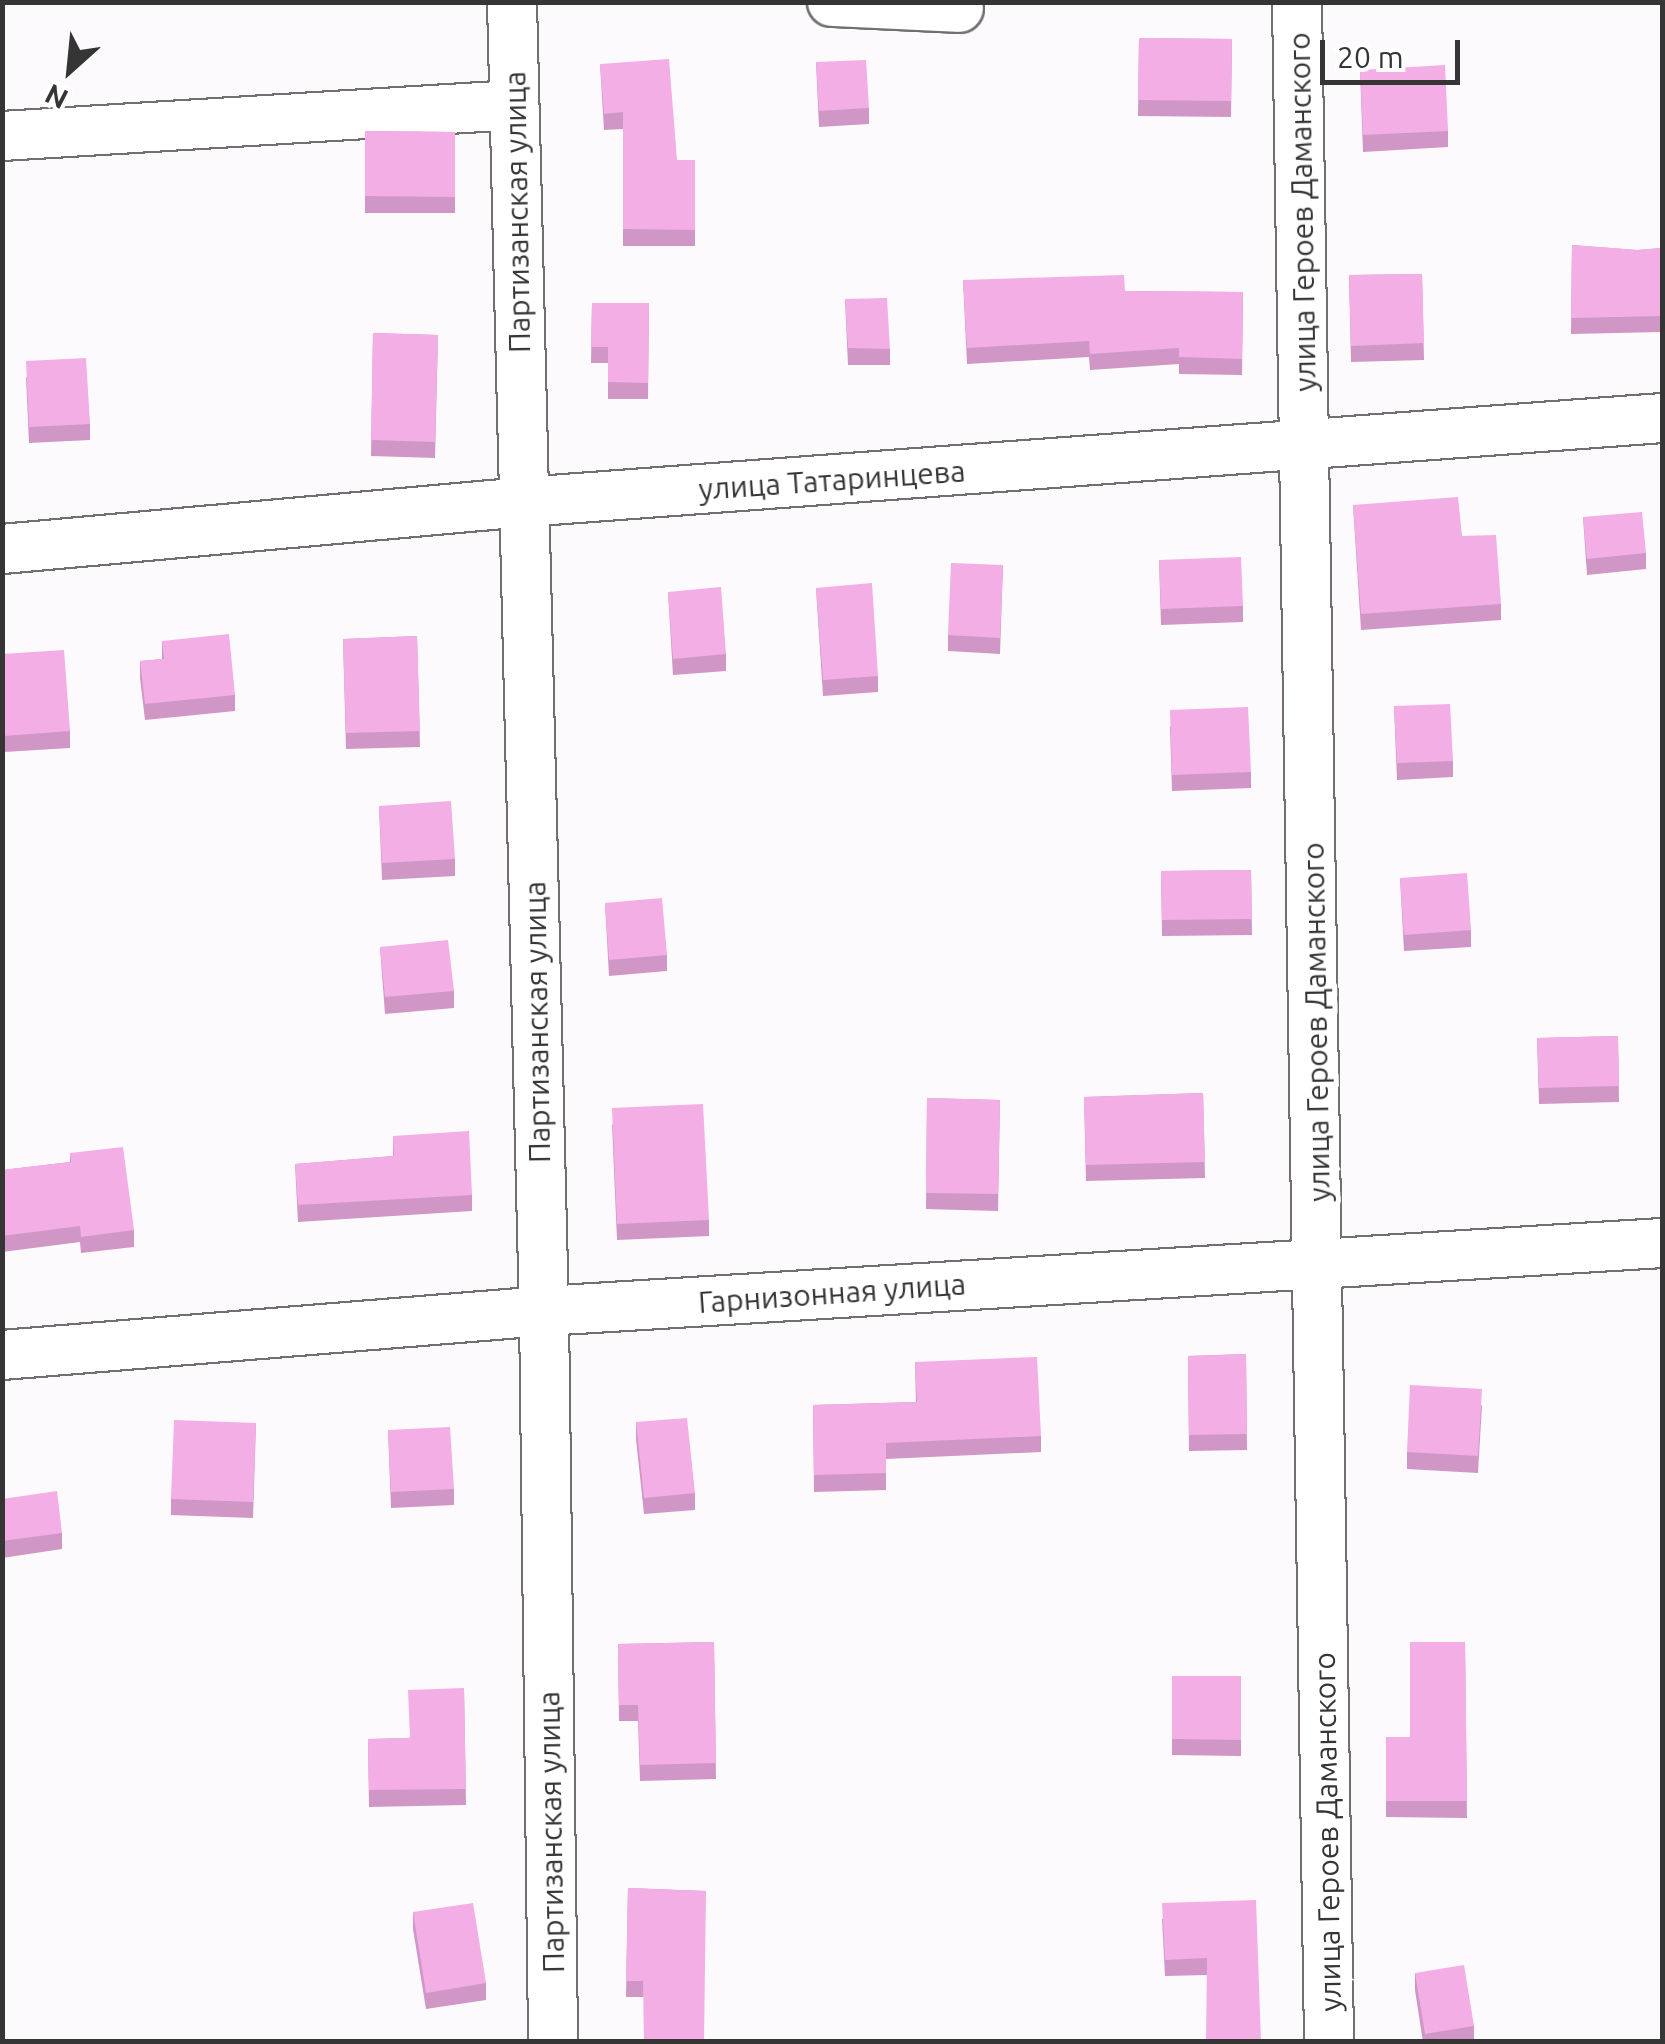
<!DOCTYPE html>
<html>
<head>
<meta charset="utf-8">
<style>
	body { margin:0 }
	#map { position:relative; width:1665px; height:2044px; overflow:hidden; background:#fdfafd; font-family:Ubuntu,sans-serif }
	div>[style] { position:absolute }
	.roads { filter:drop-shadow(2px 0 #726f71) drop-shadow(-2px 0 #726f71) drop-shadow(0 2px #726f71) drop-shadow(0 -2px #726f71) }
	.minor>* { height:48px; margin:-24px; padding:0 24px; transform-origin:24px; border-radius:24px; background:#fff }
	.wall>* { inset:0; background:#d096c5 }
	.building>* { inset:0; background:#f2aee5 }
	span { translate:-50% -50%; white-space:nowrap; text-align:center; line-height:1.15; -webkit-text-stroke:10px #fff; paint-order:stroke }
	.street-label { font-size:30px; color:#363535 }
	.frame { position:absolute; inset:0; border:5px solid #363535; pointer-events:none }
	.north { position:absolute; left:20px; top:20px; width:100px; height:100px; -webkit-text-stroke:8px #fff; paint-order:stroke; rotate:207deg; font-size:28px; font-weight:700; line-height:40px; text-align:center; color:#363535 }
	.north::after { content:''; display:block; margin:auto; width:35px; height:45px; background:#363535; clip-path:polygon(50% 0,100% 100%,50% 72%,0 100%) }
	.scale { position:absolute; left:1320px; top:40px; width:140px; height:45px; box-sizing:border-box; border:5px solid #363535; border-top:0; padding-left:12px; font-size:30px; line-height:35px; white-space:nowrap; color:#363535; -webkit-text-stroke:8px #fff; paint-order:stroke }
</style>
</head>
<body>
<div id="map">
	<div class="roads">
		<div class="minor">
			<i style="left:512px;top:2px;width:1309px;rotate:88.6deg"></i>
			<i style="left:544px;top:1311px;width:731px;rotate:89.29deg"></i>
			<i style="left:832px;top:2px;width:127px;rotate:2.7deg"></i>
			<i style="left:1297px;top:2px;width:2040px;rotate:89.1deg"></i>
			<i style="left:2px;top:136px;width:513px;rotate:-3.46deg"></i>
			<i style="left:2px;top:549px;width:524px;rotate:-5.14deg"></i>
			<i style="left:524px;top:502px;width:1141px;rotate:-4.22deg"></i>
			<i style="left:2px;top:1355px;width:544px;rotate:-4.64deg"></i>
			<i style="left:544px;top:1311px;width:1120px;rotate:-3.48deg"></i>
		</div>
	</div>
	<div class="wall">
		<i style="clip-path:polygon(1139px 38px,1232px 39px,1231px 117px,1138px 116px)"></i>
		<i style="clip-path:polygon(816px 62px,869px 108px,869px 124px,819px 127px)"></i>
		<i style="clip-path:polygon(600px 64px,677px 160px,695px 160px,695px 246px,623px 246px,623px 129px,604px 130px)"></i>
		<i style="clip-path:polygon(1360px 70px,1448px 131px,1448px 147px,1363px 152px)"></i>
		<i style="clip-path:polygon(365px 131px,455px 132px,455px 213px,365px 213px)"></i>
		<i style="clip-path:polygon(1572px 245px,1637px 250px,1662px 248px,1662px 332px,1571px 334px)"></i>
		<i style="clip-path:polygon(1422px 274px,1424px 360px,1351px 362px,1349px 275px)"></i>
		<i style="clip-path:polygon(963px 280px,1125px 291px,1243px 292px,1242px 375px,1179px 374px,1179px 364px,1090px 370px,1089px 357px,967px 364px)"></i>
		<i style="clip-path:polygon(845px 299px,890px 349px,890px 365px,848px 365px)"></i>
		<i style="clip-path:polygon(592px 303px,649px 303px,648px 399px,608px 399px,608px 363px,591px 363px)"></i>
		<i style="clip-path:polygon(373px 333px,438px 335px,435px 458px,371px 456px)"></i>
		<i style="clip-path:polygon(26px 377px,90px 424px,90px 440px,29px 443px)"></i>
		<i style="clip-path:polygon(1353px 505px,1462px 536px,1501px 604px,1501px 620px,1361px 630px)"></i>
		<i style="clip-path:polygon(1583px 517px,1646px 553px,1646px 569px,1587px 575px)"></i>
		<i style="clip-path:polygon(1159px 560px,1243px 606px,1243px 622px,1161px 625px)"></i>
		<i style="clip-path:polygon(1003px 565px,1000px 654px,948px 651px,948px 635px)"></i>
		<i style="clip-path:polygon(816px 588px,878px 676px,878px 692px,823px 696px)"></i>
		<i style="clip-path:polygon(668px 592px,726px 654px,726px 671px,673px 675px)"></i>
		<i style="clip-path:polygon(417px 636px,420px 747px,346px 749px,343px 639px)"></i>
		<i style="clip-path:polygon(162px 641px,235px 695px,235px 711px,145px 720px,140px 678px,140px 661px,162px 659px)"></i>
		<i style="clip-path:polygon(2px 654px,70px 731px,70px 748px,4px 752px)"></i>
		<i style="clip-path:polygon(1394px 706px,1453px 761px,1453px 777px,1397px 780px)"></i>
		<i style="clip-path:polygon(1170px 726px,1251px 772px,1251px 788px,1172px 791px)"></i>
		<i style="clip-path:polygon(379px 806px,455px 859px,455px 876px,382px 880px)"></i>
		<i style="clip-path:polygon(1251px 870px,1252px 935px,1162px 936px,1161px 871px)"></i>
		<i style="clip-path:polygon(1400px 878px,1471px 930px,1471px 947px,1404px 951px)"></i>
		<i style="clip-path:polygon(605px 903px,667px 955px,667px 971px,609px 976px)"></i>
		<i style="clip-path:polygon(380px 947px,454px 991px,454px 1008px,385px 1014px)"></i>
		<i style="clip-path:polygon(1618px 1036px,1619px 1102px,1539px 1104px,1537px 1038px)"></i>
		<i style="clip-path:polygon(1203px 1093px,1205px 1178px,1086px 1181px,1084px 1097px)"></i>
		<i style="clip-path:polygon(927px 1098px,1000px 1100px,998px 1211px,926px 1209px)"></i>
		<i style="clip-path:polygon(612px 1124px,709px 1220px,709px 1236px,617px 1240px)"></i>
		<i style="clip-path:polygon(393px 1136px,472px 1195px,472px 1211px,298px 1222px,295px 1164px,393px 1156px)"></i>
		<i style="clip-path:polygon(70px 1153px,134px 1230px,134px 1247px,81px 1253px,80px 1242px,2px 1252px,2px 1170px,70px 1162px)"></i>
		<i style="clip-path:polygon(1246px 1354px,1247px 1450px,1189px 1451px,1188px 1356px)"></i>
		<i style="clip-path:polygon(915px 1362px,1041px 1436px,1041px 1452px,886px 1459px,886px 1490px,814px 1492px,813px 1405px,916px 1402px)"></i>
		<i style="clip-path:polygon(1482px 1405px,1478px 1473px,1407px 1469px,1407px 1452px)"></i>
		<i style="clip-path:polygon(636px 1422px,695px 1493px,695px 1510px,644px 1514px,636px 1439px)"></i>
		<i style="clip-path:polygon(256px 1423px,253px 1518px,171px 1515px,171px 1499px)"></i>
		<i style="clip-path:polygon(388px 1430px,454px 1489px,454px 1505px,391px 1508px)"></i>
		<i style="clip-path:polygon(2px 1499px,62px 1533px,62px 1549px,2px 1558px)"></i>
		<i style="clip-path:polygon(714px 1642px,716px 1779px,640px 1781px,638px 1721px,619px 1721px,618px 1644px)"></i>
		<i style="clip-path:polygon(1465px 1642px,1467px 1818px,1386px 1817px,1386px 1737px,1410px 1737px)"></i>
		<i style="clip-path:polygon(1172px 1676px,1241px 1676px,1241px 1756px,1172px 1755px)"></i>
		<i style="clip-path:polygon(464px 1688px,466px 1805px,369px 1807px,368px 1739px,409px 1738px)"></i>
		<i style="clip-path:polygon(628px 1888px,706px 1891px,643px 1997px,626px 1997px)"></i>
		<i style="clip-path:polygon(1256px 1900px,1207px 1975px,1165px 1976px,1162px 1919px)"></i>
		<i style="clip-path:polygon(413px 1912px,486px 1983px,486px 2000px,426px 2009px,413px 1929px)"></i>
		<i style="clip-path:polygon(1415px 1973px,1474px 2026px,1474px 2042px,1423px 2042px,1415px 1990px)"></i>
	</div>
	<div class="building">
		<i style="clip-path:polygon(1139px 38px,1232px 39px,1231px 101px,1138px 100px)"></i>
		<i style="clip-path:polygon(669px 59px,677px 160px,695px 160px,695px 230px,623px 229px,623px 112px,604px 114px,600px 64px)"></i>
		<i style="clip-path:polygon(866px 60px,869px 108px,819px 111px,816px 62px)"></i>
		<i style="clip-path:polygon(1445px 65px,1448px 131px,1363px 135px,1360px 70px)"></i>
		<i style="clip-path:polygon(365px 131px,455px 132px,455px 197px,365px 196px)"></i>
		<i style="clip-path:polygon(1572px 245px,1637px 250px,1662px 248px,1662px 316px,1571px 318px)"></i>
		<i style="clip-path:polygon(1422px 274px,1424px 343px,1351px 346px,1349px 275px)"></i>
		<i style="clip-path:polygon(1124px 275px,1125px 291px,1243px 292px,1242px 359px,1179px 357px,1179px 348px,1090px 354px,1089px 341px,967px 348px,963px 280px)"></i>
		<i style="clip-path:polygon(887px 298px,890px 349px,848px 348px,845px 299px)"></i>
		<i style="clip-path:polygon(592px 303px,649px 303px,648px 383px,608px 382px,608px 347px,591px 347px)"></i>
		<i style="clip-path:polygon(373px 333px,438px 335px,435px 442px,371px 440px)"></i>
		<i style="clip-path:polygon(86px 358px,90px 424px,29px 427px,26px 361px)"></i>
		<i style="clip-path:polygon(1458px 497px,1462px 536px,1496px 535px,1501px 604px,1361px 614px,1353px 505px)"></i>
		<i style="clip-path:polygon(1642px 512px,1646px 553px,1587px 559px,1583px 517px)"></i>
		<i style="clip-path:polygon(1241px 557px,1243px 606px,1161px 609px,1159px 560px)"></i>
		<i style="clip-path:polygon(951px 563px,1003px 565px,1000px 638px,948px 635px)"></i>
		<i style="clip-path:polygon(872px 583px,878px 676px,823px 680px,816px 588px)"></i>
		<i style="clip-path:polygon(721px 587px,726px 654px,673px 659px,668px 592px)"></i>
		<i style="clip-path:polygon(229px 634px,235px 695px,145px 704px,140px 661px,164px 659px,162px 641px)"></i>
		<i style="clip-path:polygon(417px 636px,420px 731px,346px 733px,343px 639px)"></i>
		<i style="clip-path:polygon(64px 650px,70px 731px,4px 736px,2px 654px)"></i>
		<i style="clip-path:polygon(1450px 704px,1453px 761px,1397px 763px,1394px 706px)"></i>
		<i style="clip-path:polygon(1248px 707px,1251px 772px,1172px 775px,1170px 710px)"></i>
		<i style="clip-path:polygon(451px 801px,455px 859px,382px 863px,379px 806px)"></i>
		<i style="clip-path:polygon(1251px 870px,1252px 919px,1162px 920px,1161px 871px)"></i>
		<i style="clip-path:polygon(1467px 873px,1471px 930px,1404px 935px,1400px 878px)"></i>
		<i style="clip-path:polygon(662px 898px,667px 955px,609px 960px,605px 903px)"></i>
		<i style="clip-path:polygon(448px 940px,454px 991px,385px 997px,380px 947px)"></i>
		<i style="clip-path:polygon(1618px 1036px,1619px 1086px,1539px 1088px,1537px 1038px)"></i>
		<i style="clip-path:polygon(1203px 1093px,1205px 1162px,1086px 1165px,1084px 1097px)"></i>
		<i style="clip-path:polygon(927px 1098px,1000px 1100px,998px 1194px,926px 1193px)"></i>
		<i style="clip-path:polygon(703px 1104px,709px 1220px,617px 1224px,612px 1108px)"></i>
		<i style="clip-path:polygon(469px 1131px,472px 1195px,298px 1205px,295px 1164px,394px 1156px,393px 1136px)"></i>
		<i style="clip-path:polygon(123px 1147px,134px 1230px,81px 1237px,80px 1226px,2px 1236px,2px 1170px,71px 1162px,70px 1153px)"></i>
		<i style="clip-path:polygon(1246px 1354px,1247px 1434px,1189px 1435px,1188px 1356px)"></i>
		<i style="clip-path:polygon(1037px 1357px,1041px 1436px,886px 1443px,886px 1473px,814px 1475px,813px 1405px,917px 1402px,915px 1362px)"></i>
		<i style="clip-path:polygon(1410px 1385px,1482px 1389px,1478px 1456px,1407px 1452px)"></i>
		<i style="clip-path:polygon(687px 1418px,695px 1493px,644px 1498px,636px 1422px)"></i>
		<i style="clip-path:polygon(174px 1420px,256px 1423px,253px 1502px,171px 1499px)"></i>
		<i style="clip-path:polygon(450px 1427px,454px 1489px,391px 1492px,388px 1430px)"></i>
		<i style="clip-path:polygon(57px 1491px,62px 1533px,2px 1541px,2px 1499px)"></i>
		<i style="clip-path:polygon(714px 1642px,716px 1763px,640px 1765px,638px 1705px,619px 1705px,618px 1644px)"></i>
		<i style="clip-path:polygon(1410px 1642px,1465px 1642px,1467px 1801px,1386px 1801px,1386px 1737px,1410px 1737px)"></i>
		<i style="clip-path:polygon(1172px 1676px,1241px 1676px,1241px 1740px,1172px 1739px)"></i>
		<i style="clip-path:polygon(464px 1688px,466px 1789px,369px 1790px,368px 1739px,410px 1738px,408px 1690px)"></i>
		<i style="clip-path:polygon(628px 1888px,706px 1891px,704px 2042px,644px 2042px,643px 1981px,626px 1981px)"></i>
		<i style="clip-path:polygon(1256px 1900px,1261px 2042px,1206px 2042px,1207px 1958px,1165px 1960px,1162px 1903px)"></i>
		<i style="clip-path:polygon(473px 1903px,486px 1983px,426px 1993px,413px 1912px)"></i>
		<i style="clip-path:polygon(1464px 1965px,1474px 2026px,1425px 2034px,1415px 1973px)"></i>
	</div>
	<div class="street-label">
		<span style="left:517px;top:212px;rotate:-91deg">Партизанская улица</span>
		<span style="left:1302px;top:212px;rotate:-91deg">улица Героев Даманского</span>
		<span style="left:832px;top:480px;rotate:-4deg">улица Татаринцева</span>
		<span style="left:537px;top:1022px;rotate:-91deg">Партизанская улица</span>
		<span style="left:1316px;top:1022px;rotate:-91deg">улица Героев Даманского</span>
		<span style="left:832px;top:1293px;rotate:-4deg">Гарнизонная улица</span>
		<span style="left:551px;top:1832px;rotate:-91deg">Партизанская улица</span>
		<span style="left:1327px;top:1832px;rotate:-91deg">улица Героев Даманского</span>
	</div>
	<div class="frame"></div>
	<div class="north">N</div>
	<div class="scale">20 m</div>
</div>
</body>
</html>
